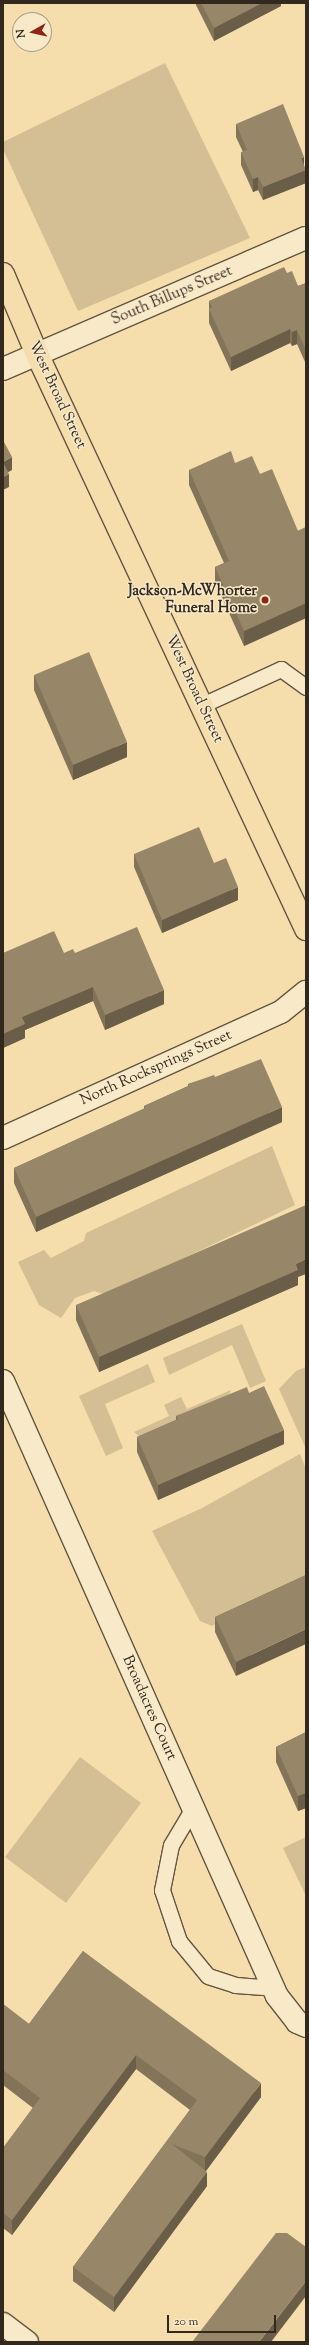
<!DOCTYPE html>
<html>
<head>
<meta charset="utf-8">
<style>
	body { margin:0 }
	#map { position:relative; width:309px; height:2345px; overflow:hidden; background:#f5ddac; font-family:"Sorts Mill Goudy",serif }
	div>[style] { position:absolute }
	.green>* { inset:0; background:#d4be94 }
	.roads { filter:drop-shadow(1px 0 #635542) drop-shadow(-1px 0 #635542) drop-shadow(0 1px #635542) drop-shadow(0 -1px #635542) }
	.service>* { height:15px; margin:-7.5px; padding:0 7.5px; transform-origin:7.5px; border-radius:7.5px; background:#f8e9c9 }
	.minor>* { height:22px; margin:-11px; padding:0 11px; transform-origin:11px; border-radius:11px; background:#f8e9c9 }
	.tertiary>* { height:22px; margin:-11px; padding:0 11px; transform-origin:11px; border-radius:11px; background:#f8e9c9 }
	.primary>* { height:22px; margin:-11px; padding:0 11px; transform-origin:11px; border-radius:11px; background:#f5ddac }
	.wall>* { inset:0; background:#827359 }
	.shaded-wall>* { inset:0; background:#6a5e49 }
	.building>* { inset:0; background:#978668 }
	.dots>* { width:11px; height:11px; translate:-50% -50%; box-sizing:border-box; border:2px solid #f8e9c9; border-radius:50% }
	span { translate:-50% -50%; white-space:nowrap; text-align:center; line-height:1.15; -webkit-text-stroke:3px #f8e9c9; paint-order:stroke }
	.street-label { font-size:15px; color:#32281e }
	.poi-label { font-size:15px; color:#32281e; font-weight:700 }
	.right { translate:-100% -50%; text-align:right }
	.frame { position:absolute; inset:0; border:4px solid #32281e; pointer-events:none }
	.north { position:absolute; left:12px; top:12px; width:40px; height:40px; box-sizing:border-box; background:#f8e9c9; border:1px solid #a99c85; border-radius:50%; rotate:262deg; font-size:11px; font-weight:700; line-height:16px; text-align:center; color:#32281e }
	.north::after { content:''; display:block; margin:auto; width:14px; height:18px; background:#8f2418; clip-path:polygon(50% 0,100% 100%,50% 72%,0 100%) }
	.scale { position:absolute; left:167px; top:2315px; width:109px; height:18px; box-sizing:border-box; border:2px solid #32281e; border-top:0; padding-left:5px; font-size:12px; line-height:14px; white-space:nowrap; color:#32281e; -webkit-text-stroke:3px #f8e9c9; paint-order:stroke }
</style>
</head>
<body>
<div id="map">
	<div class="green">
		<i style="clip-path:polygon(165px 63px,250px 238px,78px 311px,3px 149px,3px 142px)"></i>
		<i style="clip-path:polygon(272px 1146px,295px 1205px,107px 1295px,94px 1291px,75px 1298px,61px 1318px,39px 1305px,18px 1262px,44px 1250px,51px 1258px,84px 1241px,86px 1233px)"></i>
		<i style="clip-path:polygon(242px 1324px,266px 1381px,250px 1388px,232px 1345px,169px 1375px,163px 1358px)"></i>
		<i style="clip-path:polygon(148px 1364px,155px 1382px,105px 1404px,123px 1448px,106px 1456px,79px 1396px)"></i>
		<i style="clip-path:polygon(306px 1367px,306px 1449px,279px 1389px,296px 1371px)"></i>
		<i style="clip-path:polygon(231px 1390px,228px 1397px,141px 1438px,134px 1432px,169px 1416px,164px 1405px,181px 1397px,187px 1409px)"></i>
		<i style="clip-path:polygon(300px 1454px,306px 1469px,306px 1579px,212px 1626px,200px 1621px,152px 1531px,202px 1508px)"></i>
		<i style="clip-path:polygon(80px 1757px,141px 1803px,66px 1903px,5px 1857px)"></i>
		<i style="clip-path:polygon(306px 1837px,306px 1896px,283px 1848px)"></i>
	</div>
	<div class="roads">
		<div class="service">
			<i style="left:202px;top:705px;width:87px;rotate:-24.5deg"></i>
			<i style="left:281px;top:669px;width:31px;rotate:36deg"></i>
			<i style="left:193px;top:1808px;width:43px;rotate:120.7deg"></i>
			<i style="left:171px;top:1845px;width:46px;rotate:101.3deg"></i>
			<i style="left:162px;top:1890px;width:54px;rotate:71.6deg"></i>
			<i style="left:179px;top:1941px;width:45px;rotate:50.4deg"></i>
			<i style="left:208px;top:1976px;width:28px;rotate:18deg"></i>
			<i style="left:235px;top:1985px;width:39px;rotate:4deg"></i>
		</div>
		<div class="minor">
			<i style="left:3px;top:369px;width:330px;rotate:-23.4deg"></i>
			<i style="left:3px;top:1138px;width:305px;rotate:-24.4deg"></i>
			<i style="left:281px;top:1012px;width:32px;rotate:-39deg"></i>
			<i style="left:3px;top:1381px;width:673px;rotate:65.99deg"></i>
			<i style="left:277px;top:1996px;width:33px;rotate:52deg"></i>
			<i style="left:297px;top:2022px;width:10px;rotate:24deg"></i>
		</div>
		<div class="tertiary">
			<i style="left:3px;top:2324px;width:30px;rotate:37deg"></i>
		</div>
		<div class="primary">
			<i style="left:3px;top:274px;width:87px;rotate:67deg"></i>
			<i style="left:37px;top:354px;width:635px;rotate:64.93deg"></i>
		</div>
	</div>
	<div class="wall">
		<i style="clip-path:polygon(195px 3px,281px 3px,281px 6px,214px 41px)"></i>
		<i style="clip-path:polygon(236px 124px,304px 167px,306px 183px,263px 200px,258px 190px,253px 192px,241px 165px,241px 152px,243px 152px,236px 137px)"></i>
		<i style="clip-path:polygon(287px 273px,298px 286px,306px 283px,305px 362px,297px 344px,292px 346px,290px 343px,231px 371px,209px 323px,209px 301px)"></i>
		<i style="clip-path:polygon(235px 463px,260px 474px,298px 531px,306px 527px,306px 618px,244px 646px,215px 582px,215px 567px,224px 563px,189px 485px,189px 470px)"></i>
		<i style="clip-path:polygon(34px 675px,127px 757px,73px 780px,34px 690px)"></i>
		<i style="clip-path:polygon(134px 854px,214px 863px,238px 900px,162px 933px,134px 867px)"></i>
		<i style="clip-path:polygon(3px 953px,75px 953px,164px 1004px,105px 1030px,93px 1001px,25px 1030px,25px 1038px,3px 1048px)"></i>
		<i style="clip-path:polygon(215px 1077px,282px 1122px,36px 1232px,14px 1183px,14px 1168px,144px 1109px,144px 1106px,188px 1086px,188px 1084px)"></i>
		<i style="clip-path:polygon(298px 1277px,298px 1285px,99px 1372px,76px 1320px,76px 1305px)"></i>
		<i style="clip-path:polygon(249px 1393px,284px 1444px,158px 1500px,137px 1452px,137px 1437px,176px 1420px,176px 1416px)"></i>
		<i style="clip-path:polygon(306px 1575px,236px 1676px,215px 1632px,215px 1617px)"></i>
		<i style="clip-path:polygon(306px 1732px,306px 1808px,298px 1811px,276px 1762px,276px 1747px)"></i>
		<i style="clip-path:polygon(83px 1951px,261px 2097px,206px 2171px,207px 2186px,114px 2312px,73px 2281px,73px 2267px,190px 2110px,136px 2069px,12px 2235px,3px 2228px,3px 2148px,33px 2108px,3px 2085px,3px 2004px,29px 2024px)"></i>
	</div>
	<div class="shaded-wall">
		<i style="clip-path:polygon(262px 3px,281px 3px,281px 6px,214px 41px,214px 28px)"></i>
		<i style="clip-path:polygon(304px 157px,304px 170px,301px 158px)"></i>
		<i style="clip-path:polygon(306px 170px,306px 183px,263px 200px,263px 187px)"></i>
		<i style="clip-path:polygon(258px 177px,258px 190px,253px 192px,253px 179px)"></i>
		<i style="clip-path:polygon(290px 329px,290px 343px,231px 371px,231px 357px)"></i>
		<i style="clip-path:polygon(297px 330px,297px 344px,292px 346px,292px 332px)"></i>
		<i style="clip-path:polygon(306px 347px,306px 361px,305px 362px,305px 348px)"></i>
		<i style="clip-path:polygon(12px 457px,12px 470px,3px 475px,3px 462px)"></i>
		<i style="clip-path:polygon(9px 474px,9px 487px,3px 490px,3px 477px)"></i>
		<i style="clip-path:polygon(306px 603px,306px 618px,244px 646px,244px 631px)"></i>
		<i style="clip-path:polygon(127px 742px,127px 757px,73px 780px,73px 765px)"></i>
		<i style="clip-path:polygon(238px 887px,238px 900px,162px 933px,162px 920px)"></i>
		<i style="clip-path:polygon(93px 987px,93px 1001px,25px 1030px,25px 1038px,3px 1048px,3px 1034px,22px 1017px)"></i>
		<i style="clip-path:polygon(164px 990px,164px 1004px,105px 1030px,105px 1015px)"></i>
		<i style="clip-path:polygon(282px 1107px,282px 1122px,36px 1232px,36px 1217px)"></i>
		<i style="clip-path:polygon(306px 1259px,306px 1274px,298px 1277px,298px 1285px,99px 1372px,99px 1357px)"></i>
		<i style="clip-path:polygon(284px 1430px,284px 1444px,158px 1500px,158px 1485px)"></i>
		<i style="clip-path:polygon(306px 1629px,306px 1644px,236px 1676px,236px 1662px)"></i>
		<i style="clip-path:polygon(306px 1793px,306px 1808px,298px 1811px,298px 1796px)"></i>
		<i style="clip-path:polygon(136px 2055px,136px 2069px,12px 2235px,12px 2220px)"></i>
		<i style="clip-path:polygon(261px 2083px,261px 2097px,205px 2172px,205px 2157px)"></i>
		<i style="clip-path:polygon(207px 2172px,207px 2186px,114px 2312px,114px 2297px)"></i>
		<i style="clip-path:polygon(306px 2281px,306px 2296px,271px 2342px,259px 2342px)"></i>
	</div>
	<div class="building">
		<i style="clip-path:polygon(201px 3px,262px 3px,214px 28px)"></i>
		<i style="clip-path:polygon(283px 104px,304px 157px,301px 158px,306px 170px,263px 187px,258px 177px,253px 179px,241px 152px,247px 150px,236px 124px)"></i>
		<i style="clip-path:polygon(284px 267px,287px 273px,292px 271px,298px 286px,306px 283px,306px 347px,305px 348px,297px 330px,292px 332px,290px 329px,231px 357px,209px 309px,212px 307px,209px 301px)"></i>
		<i style="clip-path:polygon(3px 440px,12px 457px,3px 462px)"></i>
		<i style="clip-path:polygon(231px 451px,235px 463px,252px 456px,260px 474px,272px 469px,298px 531px,306px 527px,306px 603px,244px 631px,215px 567px,229px 561px,189px 470px)"></i>
		<i style="clip-path:polygon(3px 462px,9px 474px,3px 477px)"></i>
		<i style="clip-path:polygon(89px 652px,127px 742px,73px 765px,34px 675px)"></i>
		<i style="clip-path:polygon(199px 827px,214px 863px,226px 858px,238px 887px,162px 920px,134px 854px)"></i>
		<i style="clip-path:polygon(137px 927px,164px 990px,105px 1015px,93px 987px,22px 1017px,25px 1024px,3px 1034px,3px 953px,54px 931px,64px 953px,73px 949px,75px 953px)"></i>
		<i style="clip-path:polygon(261px 1059px,282px 1107px,36px 1217px,14px 1168px,145px 1108px,144px 1106px,189px 1086px,188px 1084px,214px 1075px,215px 1077px)"></i>
		<i style="clip-path:polygon(306px 1205px,306px 1259px,296px 1264px,298px 1270px,99px 1357px,76px 1305px)"></i>
		<i style="clip-path:polygon(264px 1386px,284px 1430px,158px 1485px,137px 1437px,178px 1419px,176px 1416px,247px 1387px,249px 1393px)"></i>
		<i style="clip-path:polygon(306px 1575px,306px 1629px,236px 1662px,215px 1617px)"></i>
		<i style="clip-path:polygon(306px 1732px,306px 1793px,298px 1796px,276px 1747px)"></i>
		<i style="clip-path:polygon(83px 1951px,261px 2083px,205px 2157px,172px 2144px,207px 2172px,114px 2297px,73px 2267px,197px 2100px,136px 2055px,12px 2220px,3px 2213px,3px 2148px,40px 2098px,3px 2070px,3px 2004px,29px 2024px)"></i>
		<i style="clip-path:polygon(276px 2233px,287px 2233px,306px 2247px,306px 2281px,259px 2342px,192px 2342px)"></i>
	</div>
	<div class="dots">
		<i style="left:265px;top:600px;background:#8f2418"></i>
	</div>
	<div class="street-label">
		<span style="left:172px;top:296px;rotate:-23deg">South Billups Street</span>
		<span style="left:57px;top:395px;rotate:65deg">West Broad Street</span>
		<span style="left:194px;top:689px;rotate:65deg">West Broad Street</span>
		<span style="left:156px;top:1068px;rotate:-24deg">North Rocksprings Street</span>
		<span style="left:149px;top:1708px;rotate:66deg">Broadacres Court</span>
	</div>
	<div class="poi-label">
		<span class="right" style="left:257px;top:600px">Jackson-McWhorter<br>Funeral Home</span>
	</div>
	<div class="frame"></div>
	<div class="north">N</div>
	<div class="scale">20 m</div>
</div>
</body>
</html>
